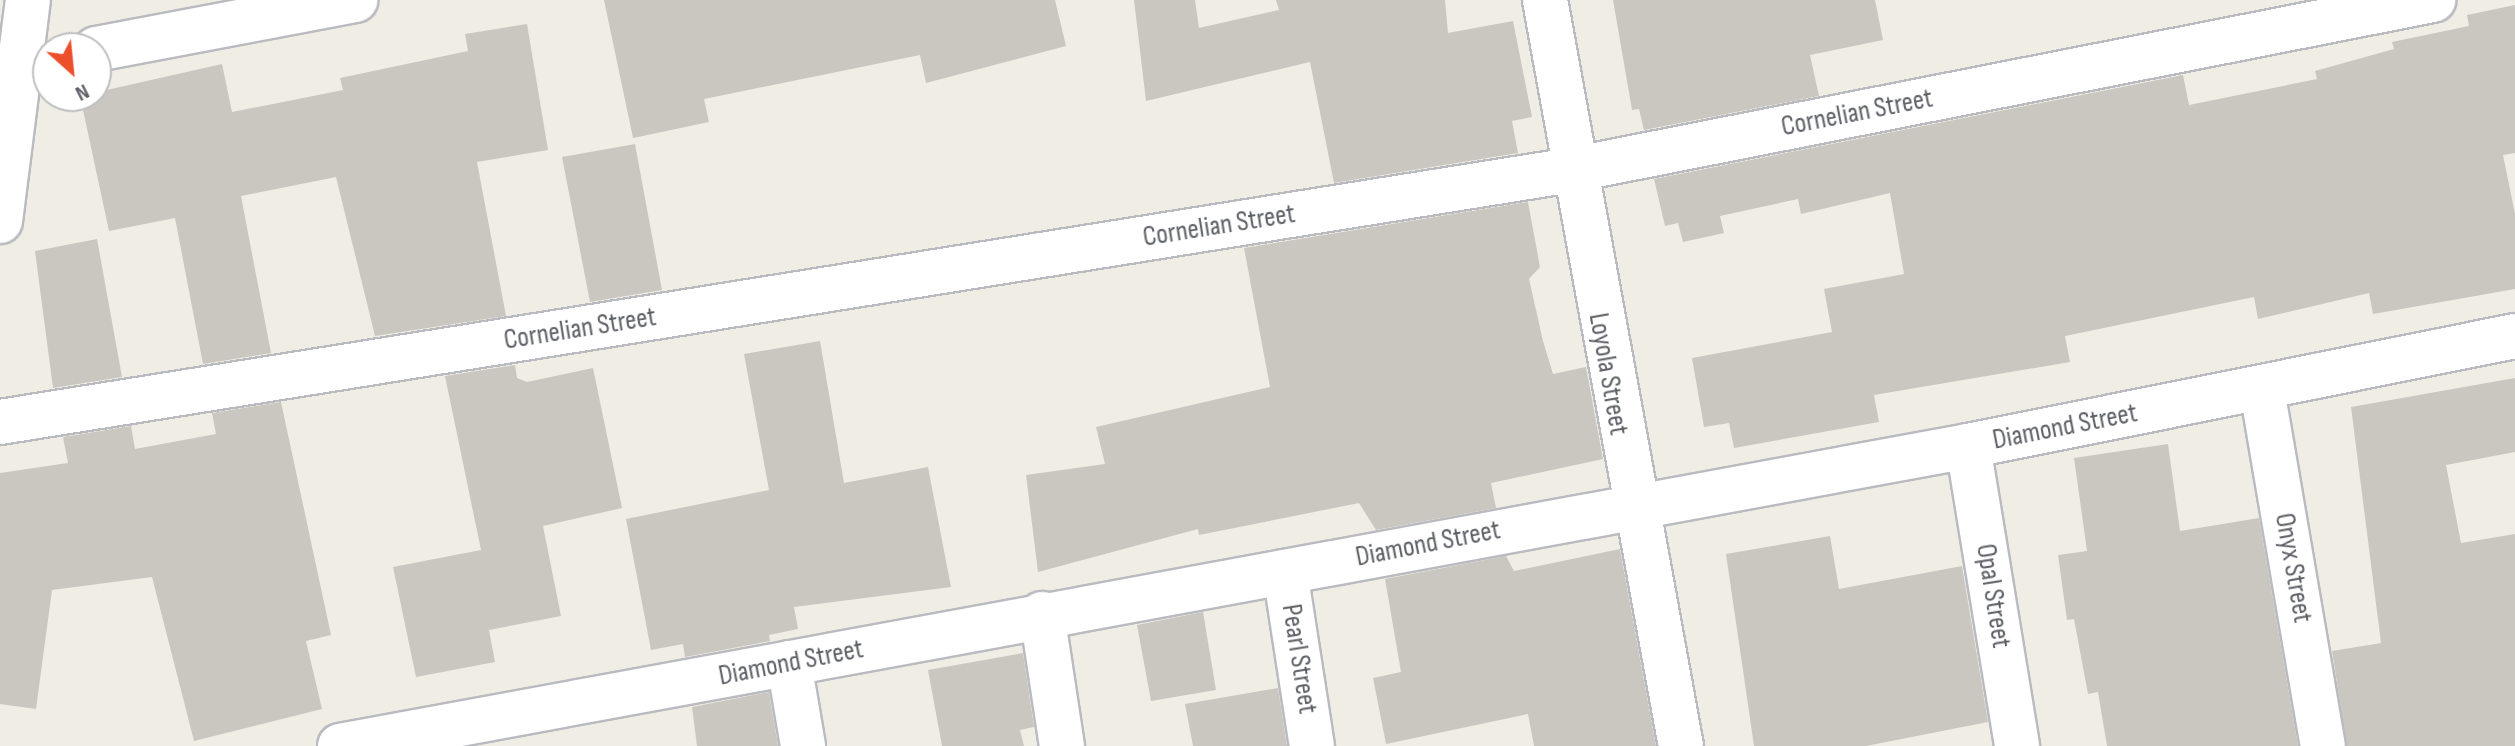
<!DOCTYPE html>
<html>
<head>
<meta charset="utf-8">
<style>
	body { margin:0 }
	#map { position:relative; width:2515px; height:746px; overflow:hidden; background:#efede4; font-family:"Sofia Sans Condensed",sans-serif }
	div>[style] { position:absolute }
	.building>* { inset:0; background:#cac7c1 }
	.roads { filter:drop-shadow(2px 0 #b9bbc0) drop-shadow(-2px 0 #b9bbc0) drop-shadow(0 2px #b9bbc0) drop-shadow(0 -2px #b9bbc0) }
	.minor>* { height:44px; margin:-22px; padding:0 22px; transform-origin:22px; border-radius:22px; background:#fff }
	span { translate:-50% -50%; white-space:nowrap; text-align:center; line-height:1.15; -webkit-text-stroke:7px #fff; paint-order:stroke }
	.street-label { font-size:28px; color:#5c5f65 }
	.north { position:absolute; left:32px; top:32px; width:80px; height:80px; box-sizing:border-box; background:#fff; border:2px solid #bebfc1; border-radius:50%; rotate:153deg; font-size:22px; font-weight:700; line-height:32px; text-align:center; color:#5c5f65 }
	.north::after { content:''; display:block; margin:auto; width:28px; height:36px; background:#ed4f2b; clip-path:polygon(50% 0,100% 100%,50% 72%,0 100%) }
</style>
</head>
<body>
<div id="map">
	<div class="building">
		<i style="clip-path:polygon(604px 0,1055px 0,1066px 46px,926px 83px,920px 55px,704px 99px,709px 122px,633px 138px)"></i>
		<i style="clip-path:polygon(1134px 0,1195px 0,1199px 28px,1279px 10px,1276px 0,1445px 0,1448px 33px,1513px 21px,1532px 117px,1512px 121px,1518px 153px,1334px 183px,1310px 62px,1146px 101px)"></i>
		<i style="clip-path:polygon(1613px 0,1875px 0,1883px 40px,1810px 55px,1819px 96px,1644px 130px,1639px 109px,1632px 110px)"></i>
		<i style="clip-path:polygon(2515px 5px,2515px 153px,2503px 155px,2515px 214px,2515px 289px,2373px 314px,2369px 293px,2258px 319px,2254px 297px,2065px 336px,2070px 362px,1874px 395px,1879px 422px,1734px 448px,1729px 423px,1704px 427px,1692px 358px,1832px 332px,1824px 289px,1904px 274px,1890px 193px,1801px 214px,1798px 199px,1720px 216px,1724px 233px,1683px 242px,1678px 223px,1665px 226px,1654px 179px,2183px 75px,2189px 105px,2317px 79px,2315px 71px,2394px 49px,2392px 42px,2469px 26px,2467px 15px)"></i>
		<i style="clip-path:polygon(527px 24px,548px 150px,477px 162px,506px 316px,375px 336px,336px 177px,241px 196px,271px 353px,203px 364px,175px 218px,109px 231px,80px 96px,222px 64px,232px 112px,343px 90px,340px 78px,468px 51px,465px 34px)"></i>
		<i style="clip-path:polygon(635px 144px,662px 290px,590px 302px,562px 157px)"></i>
		<i style="clip-path:polygon(1528px 202px,1540px 267px,1529px 279px,1543px 341px,1553px 374px,1586px 367px,1603px 459px,1491px 483px,1496px 508px,1376px 530px,1359px 503px,1199px 535px,1198px 529px,1038px 572px,1026px 475px,1105px 464px,1096px 427px,1270px 387px,1244px 248px)"></i>
		<i style="clip-path:polygon(97px 239px,122px 377px,53px 388px,35px 251px)"></i>
		<i style="clip-path:polygon(820px 341px,844px 483px,928px 467px,951px 587px,794px 607px,798px 629px,769px 635px,770px 641px,685px 657px,683px 644px,651px 650px,626px 519px,769px 490px,744px 354px)"></i>
		<i style="clip-path:polygon(515px 365px,517px 378px,527px 382px,593px 368px,622px 508px,543px 526px,561px 616px,489px 630px,495px 662px,416px 677px,393px 567px,481px 550px,445px 376px)"></i>
		<i style="clip-path:polygon(2515px 378px,2515px 452px,2446px 465px,2461px 543px,2515px 534px,2515px 746px,2347px 746px,2332px 651px,2381px 643px,2351px 407px)"></i>
		<i style="clip-path:polygon(281px 402px,331px 635px,306px 641px,322px 709px,194px 741px,152px 577px,52px 590px,36px 709px,0 704px,0 473px,68px 463px,63px 437px,131px 426px,135px 449px,216px 434px,212px 413px)"></i>
		<i style="clip-path:polygon(2168px 444px,2180px 531px,2259px 518px,2298px 746px,2107px 746px,2098px 692px,2088px 694px,2074px 619px,2067px 620px,2058px 555px,2087px 551px,2074px 458px)"></i>
		<i style="clip-path:polygon(1830px 536px,1839px 589px,1962px 566px,1988px 722px,1866px 746px,1754px 746px,1726px 554px)"></i>
		<i style="clip-path:polygon(1620px 549px,1656px 746px,1534px 746px,1528px 714px,1386px 744px,1373px 678px,1401px 672px,1385px 579px,1506px 556px,1514px 571px)"></i>
		<i style="clip-path:polygon(1203px 612px,1216px 690px,1151px 701px,1137px 625px)"></i>
		<i style="clip-path:polygon(1023px 653px,1034px 727px,1020px 730px,1024px 746px,942px 746px,928px 670px)"></i>
		<i style="clip-path:polygon(1278px 688px,1287px 746px,1193px 746px,1185px 704px)"></i>
		<i style="clip-path:polygon(769px 692px,778px 746px,697px 746px,692px 707px)"></i>
	</div>
	<div class="roads">
		<div class="minor">
			<i style="left:1545px;top:0;width:758px;rotate:79.67deg"></i>
			<i style="left:96px;top:49px;width:264px;rotate:-10.7deg"></i>
			<i style="left:0;top:221px;width:223px;rotate:-82.8deg"></i>
			<i style="left:2262px;top:390px;width:361px;rotate:80.3deg"></i>
			<i style="left:0;top:422px;width:1591px;rotate:-9.11deg"></i>
			<i style="left:1571px;top:170px;width:879px;rotate:-11.16deg"></i>
			<i style="left:1968px;top:446px;width:304px;rotate:80.7deg"></i>
			<i style="left:1285px;top:572px;width:176px;rotate:81.2deg"></i>
			<i style="left:1042px;top:614px;width:134px;rotate:81.4deg"></i>
			<i style="left:789px;top:663px;width:84px;rotate:80.4deg"></i>
			<i style="left:340px;top:746px;width:1655px;rotate:-10.44deg"></i>
			<i style="left:1968px;top:446px;width:558px;rotate:-11.37deg"></i>
		</div>
	</div>
	<div class="street-label">
		<span style="left:1857px;top:113px;rotate:-11deg">Cornelian Street</span>
		<span style="left:1219px;top:226px;rotate:-9deg">Cornelian Street</span>
		<span style="left:580px;top:329px;rotate:-9deg">Cornelian Street</span>
		<span style="left:1608px;top:374px;rotate:80deg">Loyola Street</span>
		<span style="left:2065px;top:427px;rotate:-11deg">Diamond Street</span>
		<span style="left:1428px;top:544px;rotate:-11deg">Diamond Street</span>
		<span style="left:2293px;top:568px;rotate:80deg">Onyx Street</span>
		<span style="left:1993px;top:596px;rotate:81deg">Opal Street</span>
		<span style="left:1299px;top:659px;rotate:81deg">Pearl Street</span>
		<span style="left:791px;top:663px;rotate:-11deg">Diamond Street</span>
	</div>
	<div class="north">N</div>
</div>
</body>
</html>
